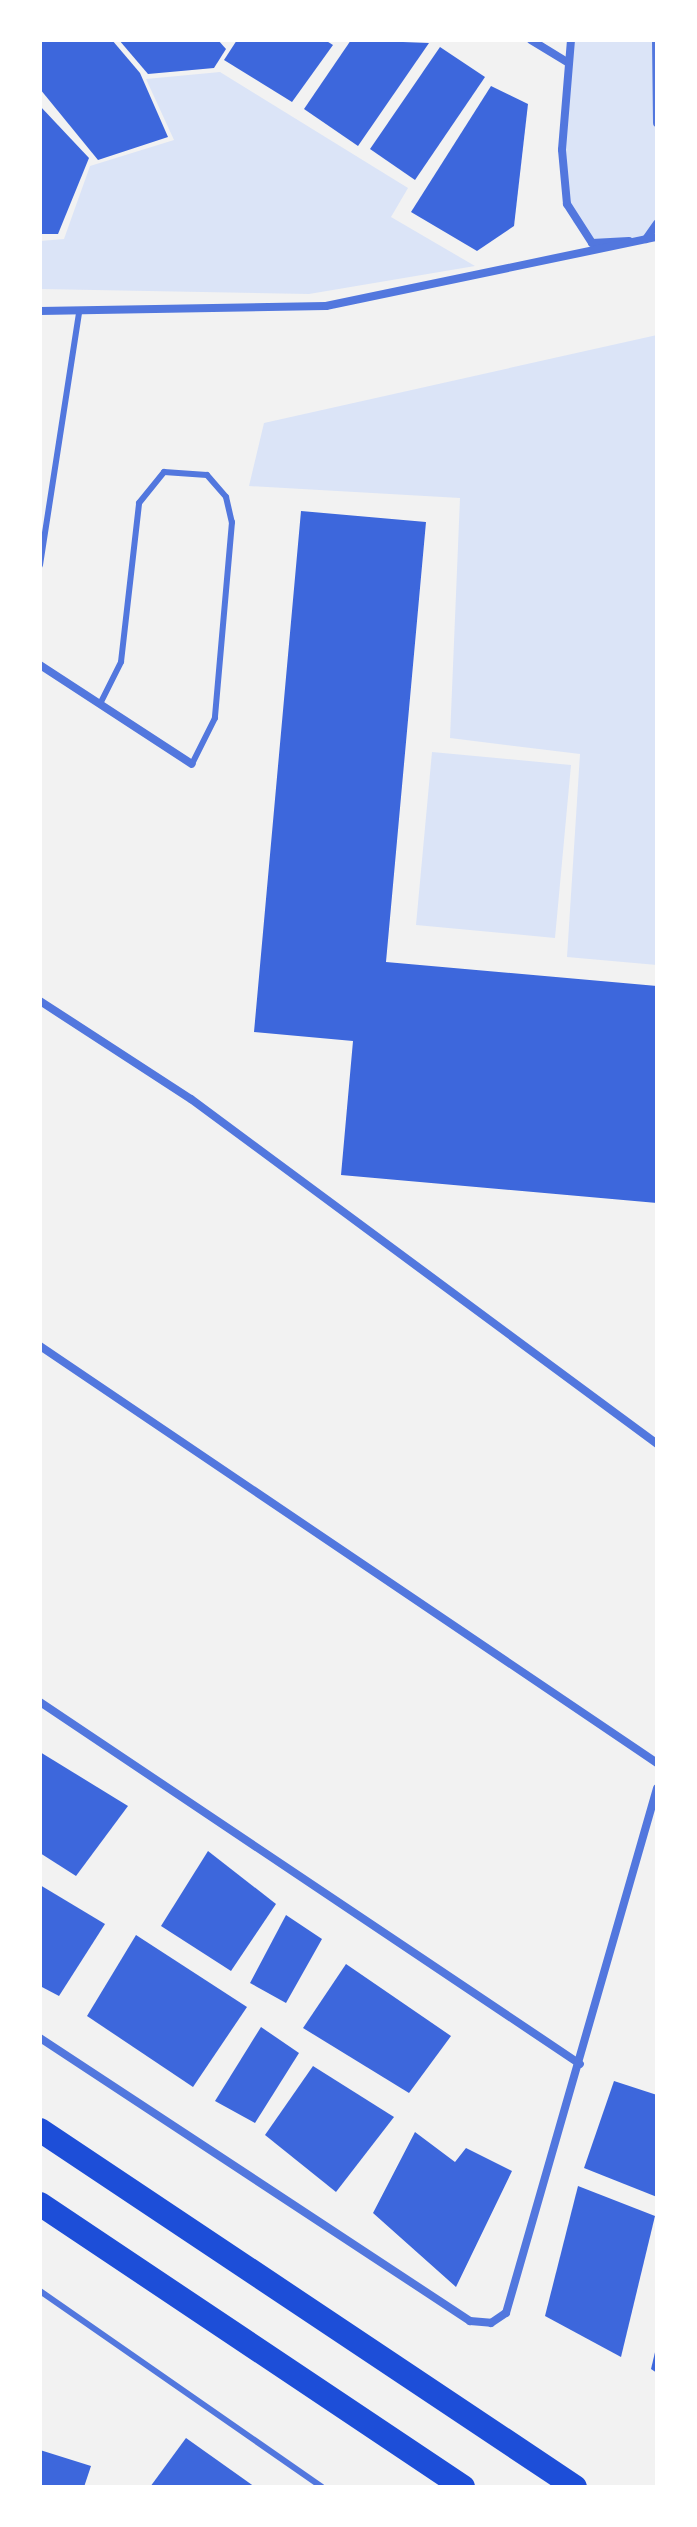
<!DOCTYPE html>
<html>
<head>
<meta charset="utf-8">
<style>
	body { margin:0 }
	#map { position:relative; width:697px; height:2527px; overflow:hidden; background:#f2f2f2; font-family:Bitter,serif }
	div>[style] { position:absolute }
	.green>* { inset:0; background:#dbe4f7 }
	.building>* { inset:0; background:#3d67dc }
	.service>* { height:6px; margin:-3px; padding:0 3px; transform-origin:3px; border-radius:3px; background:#5277de }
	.minor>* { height:8px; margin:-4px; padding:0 4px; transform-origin:4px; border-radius:4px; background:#5277de }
	.motorway>* { height:24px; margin:-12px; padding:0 12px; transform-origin:12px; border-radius:12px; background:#1d4ed8 }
	span { translate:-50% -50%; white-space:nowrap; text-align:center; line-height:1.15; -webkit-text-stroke:7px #fff; paint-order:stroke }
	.frame { position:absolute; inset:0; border:42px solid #fff; pointer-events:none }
</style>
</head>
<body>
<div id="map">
	<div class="green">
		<i style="clip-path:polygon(571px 40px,656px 40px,657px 223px,645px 240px,592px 243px,573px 222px,562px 170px)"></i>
		<i style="clip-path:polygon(220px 72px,408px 188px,391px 217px,475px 266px,309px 294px,40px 289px,40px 241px,64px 239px,90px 166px,174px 140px,146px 79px)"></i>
		<i style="clip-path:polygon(657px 335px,657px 965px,567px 957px,580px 754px,450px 738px,460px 498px,249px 486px,264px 423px)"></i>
		<i style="clip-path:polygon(432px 752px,571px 765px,555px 938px,416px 925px)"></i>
	</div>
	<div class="building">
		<i style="clip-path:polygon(40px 40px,112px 40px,140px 73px,168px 137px,98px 160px,40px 89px)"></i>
		<i style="clip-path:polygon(119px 40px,218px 40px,226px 49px,214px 68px,148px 74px)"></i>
		<i style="clip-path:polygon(237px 40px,325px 40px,333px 45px,292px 102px,224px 60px)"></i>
		<i style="clip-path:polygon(351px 40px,429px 43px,358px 146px,304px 109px)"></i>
		<i style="clip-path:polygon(440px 47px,485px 77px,415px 180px,370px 149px)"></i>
		<i style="clip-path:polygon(491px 86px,528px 104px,514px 226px,477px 251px,411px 212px)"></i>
		<i style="clip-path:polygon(40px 106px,89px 158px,58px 234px,40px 234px)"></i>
		<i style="clip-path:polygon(301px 511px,426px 522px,386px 962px,657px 986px,657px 1203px,341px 1175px,353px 1041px,254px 1032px)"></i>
		<i style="clip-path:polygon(40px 1752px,128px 1806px,76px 1876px,40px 1853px)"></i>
		<i style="clip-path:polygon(208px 1851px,276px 1904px,231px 1971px,161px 1926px)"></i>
		<i style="clip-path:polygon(40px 1885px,105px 1924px,59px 1996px,40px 1986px)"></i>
		<i style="clip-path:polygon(286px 1915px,322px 1939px,286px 2003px,250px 1983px)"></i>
		<i style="clip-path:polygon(136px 1935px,247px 2007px,193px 2087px,87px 2016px)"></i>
		<i style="clip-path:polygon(346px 1964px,451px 2036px,409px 2093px,303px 2028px)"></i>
		<i style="clip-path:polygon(261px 2027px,299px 2053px,255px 2123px,215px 2101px)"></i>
		<i style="clip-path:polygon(313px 2066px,394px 2117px,336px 2192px,265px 2135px)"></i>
		<i style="clip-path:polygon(614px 2081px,657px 2095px,657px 2197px,584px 2168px)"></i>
		<i style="clip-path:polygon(415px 2132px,455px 2162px,466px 2148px,512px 2171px,456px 2287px,373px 2213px)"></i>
		<i style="clip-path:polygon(578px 2186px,655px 2216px,621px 2357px,545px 2316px)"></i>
		<i style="clip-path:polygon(656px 2348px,657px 2348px,657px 2373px,651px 2369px)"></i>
		<i style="clip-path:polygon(186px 2438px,255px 2487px,150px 2487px)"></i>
		<i style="clip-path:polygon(40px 2450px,91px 2466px,84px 2487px,40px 2487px)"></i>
	</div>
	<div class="service">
		<i style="left:40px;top:565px;width:255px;rotate:-81.2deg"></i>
		<i style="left:100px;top:704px;width:47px;rotate:-63.4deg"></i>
		<i style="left:121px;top:662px;width:160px;rotate:-83.5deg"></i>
		<i style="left:139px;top:503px;width:40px;rotate:-51deg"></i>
		<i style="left:164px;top:472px;width:43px;rotate:4deg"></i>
		<i style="left:207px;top:475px;width:29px;rotate:49deg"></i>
		<i style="left:226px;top:497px;width:26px;rotate:77deg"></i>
		<i style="left:232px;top:522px;width:197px;rotate:95deg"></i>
		<i style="left:215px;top:718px;width:51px;rotate:116.6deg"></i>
		<i style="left:40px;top:2291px;width:343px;rotate:34.8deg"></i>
	</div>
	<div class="minor">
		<i style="left:531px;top:40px;width:42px;rotate:31.4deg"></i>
		<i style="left:571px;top:40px;width:110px;rotate:94.7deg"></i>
		<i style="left:562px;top:150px;width:54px;rotate:84.7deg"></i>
		<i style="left:567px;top:204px;width:46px;rotate:57.3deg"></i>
		<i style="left:592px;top:243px;width:37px;rotate:-3deg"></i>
		<i style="left:656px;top:40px;width:83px;rotate:89.3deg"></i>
		<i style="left:646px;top:239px;width:19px;rotate:-55deg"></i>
		<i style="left:40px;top:311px;width:286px;rotate:-1deg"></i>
		<i style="left:326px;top:306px;width:338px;rotate:-11.8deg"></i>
		<i style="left:40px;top:665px;width:181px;rotate:33.1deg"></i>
		<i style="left:40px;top:1001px;width:180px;rotate:33deg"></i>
		<i style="left:191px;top:1099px;width:580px;rotate:36.51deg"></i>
		<i style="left:40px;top:1346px;width:745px;rotate:34.05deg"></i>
		<i style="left:40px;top:1702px;width:650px;rotate:33.84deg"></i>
		<i style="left:40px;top:2038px;width:515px;rotate:33.35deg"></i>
		<i style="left:470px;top:2321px;width:21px;rotate:5deg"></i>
		<i style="left:491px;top:2323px;width:18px;rotate:-34deg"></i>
		<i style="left:506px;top:2313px;width:546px;rotate:-73.95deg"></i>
	</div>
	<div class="motorway">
		<i style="left:40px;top:2130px;width:643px;rotate:33.71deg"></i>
		<i style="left:40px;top:2204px;width:509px;rotate:33.78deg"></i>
	</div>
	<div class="frame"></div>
</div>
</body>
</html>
